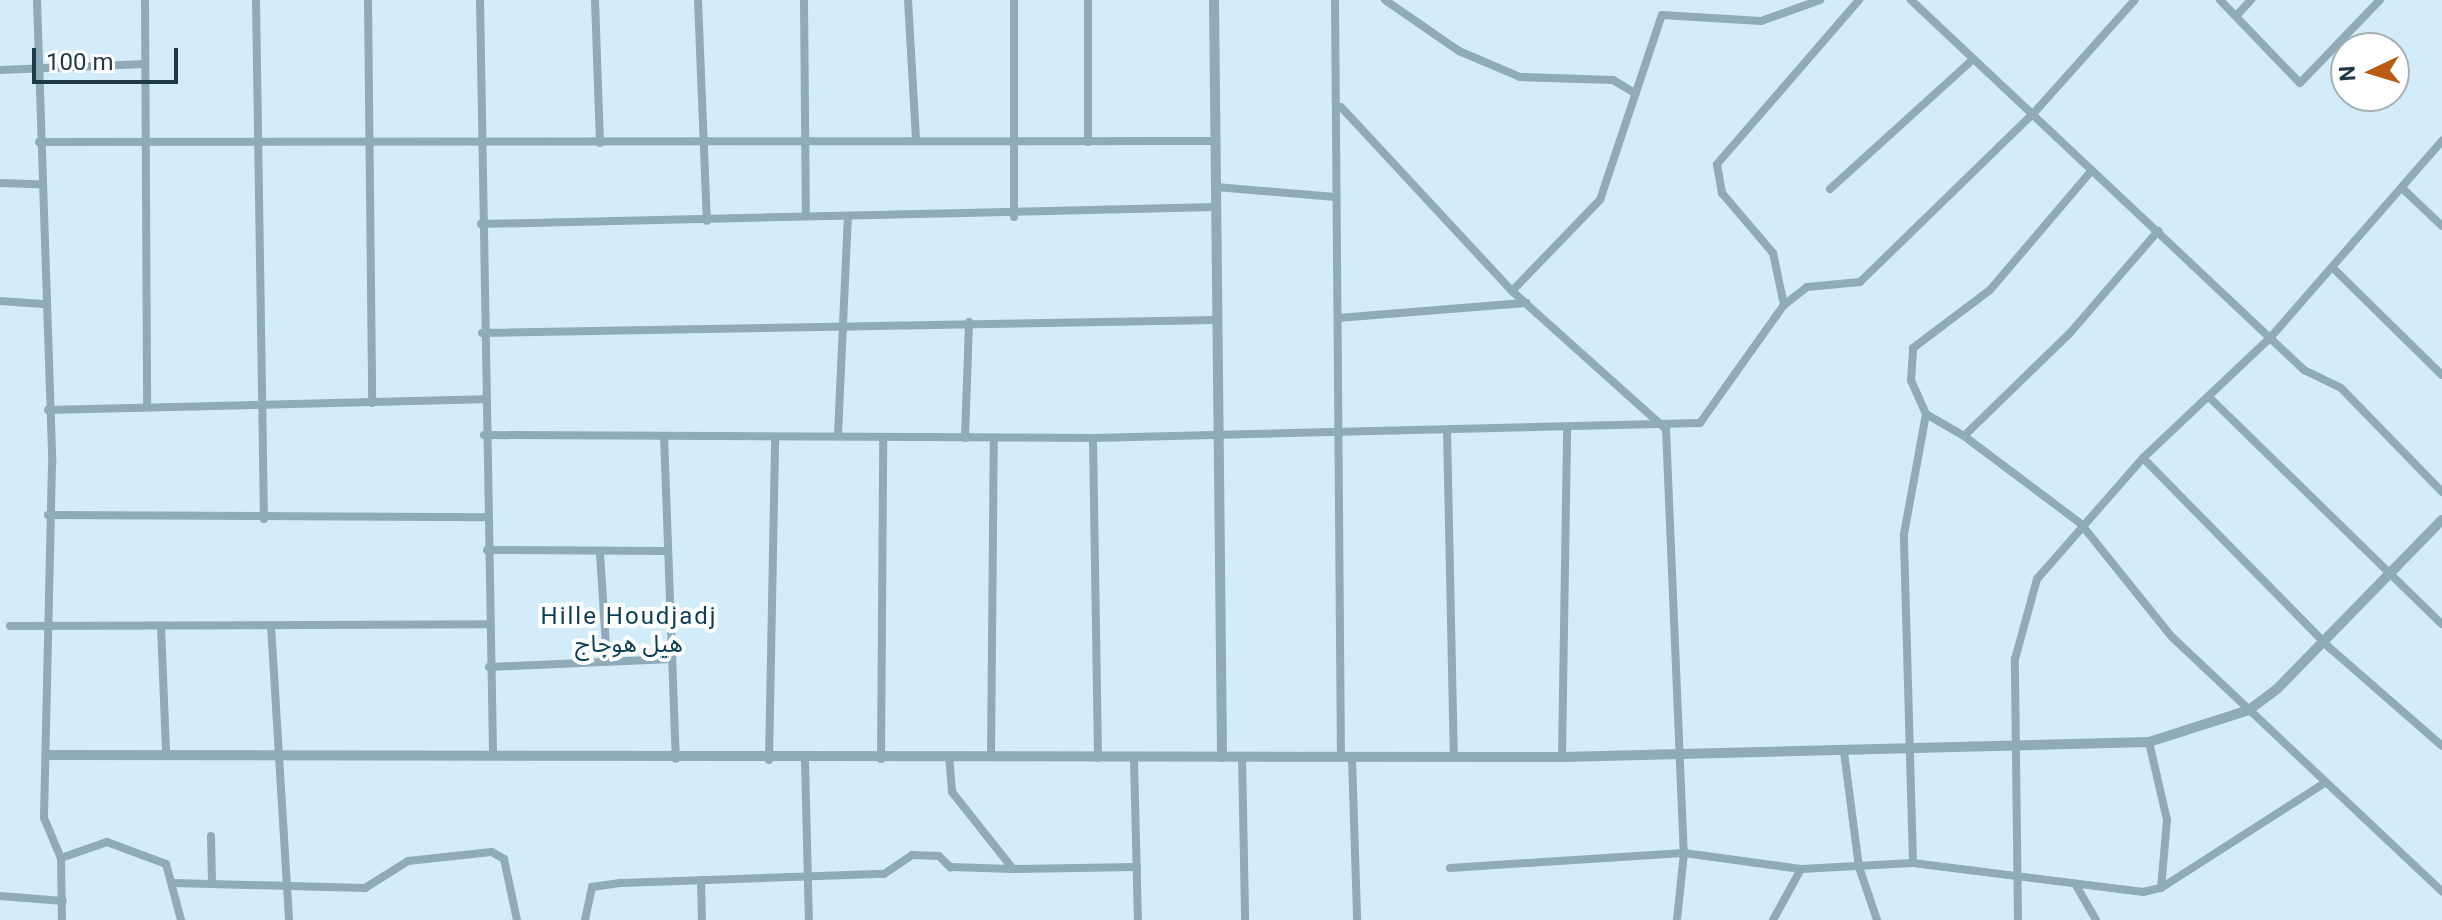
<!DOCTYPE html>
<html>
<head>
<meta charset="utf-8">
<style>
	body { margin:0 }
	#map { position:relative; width:2442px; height:920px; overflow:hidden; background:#d3ecf9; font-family:Roboto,"Noto Sans Arabic",sans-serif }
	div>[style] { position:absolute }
	.minor>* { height:8px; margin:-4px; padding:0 4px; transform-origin:4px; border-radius:4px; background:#8faab8 }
	.tertiary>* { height:10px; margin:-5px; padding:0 5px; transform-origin:5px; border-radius:5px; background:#8faab8 }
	span { translate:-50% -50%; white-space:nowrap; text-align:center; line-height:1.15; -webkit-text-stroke:8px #fff; paint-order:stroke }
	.neighbourhood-label { font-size:24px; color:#0a3e54; letter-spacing:2px }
	.north { position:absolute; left:2330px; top:32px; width:80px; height:80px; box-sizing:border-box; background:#fff; border:2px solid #a5b0b5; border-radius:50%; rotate:266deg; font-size:22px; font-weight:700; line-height:32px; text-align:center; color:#1e3946 }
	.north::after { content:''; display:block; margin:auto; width:28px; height:36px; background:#ba5b13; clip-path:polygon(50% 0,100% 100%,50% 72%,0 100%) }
	.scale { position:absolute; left:32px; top:48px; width:146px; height:36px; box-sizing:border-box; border:4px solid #1e3946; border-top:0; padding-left:10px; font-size:24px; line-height:28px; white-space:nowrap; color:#1e3946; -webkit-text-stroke:6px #fff; paint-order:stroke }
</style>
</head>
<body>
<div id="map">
	<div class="minor">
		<i style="left:37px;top:0;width:464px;rotate:88.1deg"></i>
		<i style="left:52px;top:464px;width:354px;rotate:91.3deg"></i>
		<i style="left:44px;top:818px;width:43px;rotate:67deg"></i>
		<i style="left:61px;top:858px;width:62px;rotate:89.1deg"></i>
		<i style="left:145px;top:0;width:406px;rotate:89.7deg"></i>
		<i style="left:256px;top:0;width:519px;rotate:89.12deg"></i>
		<i style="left:368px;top:0;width:403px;rotate:89.4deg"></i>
		<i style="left:480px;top:0;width:756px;rotate:89.01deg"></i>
		<i style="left:595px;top:0;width:143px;rotate:88deg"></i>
		<i style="left:698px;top:0;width:221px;rotate:87.7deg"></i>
		<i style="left:804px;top:0;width:215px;rotate:89.5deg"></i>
		<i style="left:908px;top:0;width:140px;rotate:86.7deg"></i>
		<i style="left:1088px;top:0;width:142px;rotate:90deg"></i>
		<i style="left:1335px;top:0;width:757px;rotate:89.55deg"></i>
		<i style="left:1385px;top:0;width:90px;rotate:34.6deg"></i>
		<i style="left:1459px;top:51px;width:66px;rotate:23.1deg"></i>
		<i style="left:1520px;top:77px;width:93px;rotate:1.8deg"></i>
		<i style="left:1613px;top:80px;width:26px;rotate:31deg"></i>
		<i style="left:1911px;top:0;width:540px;rotate:43.27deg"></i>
		<i style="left:2304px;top:370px;width:41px;rotate:25.9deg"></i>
		<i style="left:2341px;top:388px;width:145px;rotate:45.8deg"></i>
		<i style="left:2220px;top:0;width:115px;rotate:46.1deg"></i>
		<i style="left:2300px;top:83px;width:115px;rotate:-46.1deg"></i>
		<i style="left:2237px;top:15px;width:21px;rotate:-47deg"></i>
		<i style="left:0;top:70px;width:145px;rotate:-2.4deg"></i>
		<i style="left:1341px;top:107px;width:251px;rotate:47.1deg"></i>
		<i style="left:1512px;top:291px;width:207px;rotate:41.9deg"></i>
		<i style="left:1666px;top:429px;width:424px;rotate:87.6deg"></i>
		<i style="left:1684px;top:853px;width:67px;rotate:96deg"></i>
		<i style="left:39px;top:142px;width:1177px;rotate:-0.05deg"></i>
		<i style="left:0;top:183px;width:38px;rotate:2deg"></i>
		<i style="left:1216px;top:187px;width:120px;rotate:4.8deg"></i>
		<i style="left:2402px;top:188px;width:55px;rotate:43.5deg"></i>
		<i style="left:1830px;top:189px;width:190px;rotate:-42.2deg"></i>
		<i style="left:1014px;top:217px;width:217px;rotate:-90deg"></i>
		<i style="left:481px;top:224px;width:735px;rotate:-1.32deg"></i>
		<i style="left:2334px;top:269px;width:151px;rotate:44.5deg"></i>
		<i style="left:1512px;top:291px;width:127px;rotate:-46deg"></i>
		<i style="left:1600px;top:200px;width:195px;rotate:-71.5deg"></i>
		<i style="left:1662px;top:15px;width:99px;rotate:3.5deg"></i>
		<i style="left:1761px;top:21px;width:63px;rotate:-19.6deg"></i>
		<i style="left:0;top:301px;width:43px;rotate:4deg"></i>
		<i style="left:1784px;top:305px;width:53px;rotate:-101.9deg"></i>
		<i style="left:1773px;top:253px;width:79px;rotate:-130.4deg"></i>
		<i style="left:1722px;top:193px;width:29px;rotate:-100deg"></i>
		<i style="left:1717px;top:164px;width:217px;rotate:-49.1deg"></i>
		<i style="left:1338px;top:318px;width:189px;rotate:-4.6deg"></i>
		<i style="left:482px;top:333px;width:735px;rotate:-1.01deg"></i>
		<i style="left:2209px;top:397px;width:325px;rotate:44.3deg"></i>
		<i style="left:48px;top:410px;width:435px;rotate:-1.4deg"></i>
		<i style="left:1926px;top:414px;width:44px;rotate:30.1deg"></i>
		<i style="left:1964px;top:436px;width:148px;rotate:-44.2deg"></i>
		<i style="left:2070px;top:333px;width:135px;rotate:-49.2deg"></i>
		<i style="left:1447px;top:430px;width:327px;rotate:88.8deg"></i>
		<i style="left:484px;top:435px;width:609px;rotate:0.28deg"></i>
		<i style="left:1093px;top:438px;width:607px;rotate:-1.42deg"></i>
		<i style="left:1700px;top:423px;width:145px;rotate:-54.6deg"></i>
		<i style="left:1784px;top:305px;width:29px;rotate:-38deg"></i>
		<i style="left:1807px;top:287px;width:53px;rotate:-5.4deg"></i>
		<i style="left:1860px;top:282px;width:240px;rotate:-44.2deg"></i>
		<i style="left:2032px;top:115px;width:154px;rotate:-48.2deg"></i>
		<i style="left:838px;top:435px;width:218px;rotate:-87.4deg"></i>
		<i style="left:664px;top:436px;width:323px;rotate:87.9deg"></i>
		<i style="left:1964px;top:436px;width:146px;rotate:36.9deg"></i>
		<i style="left:2081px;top:524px;width:145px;rotate:51.2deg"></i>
		<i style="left:2172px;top:637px;width:371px;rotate:43.3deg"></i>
		<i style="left:965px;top:438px;width:116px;rotate:-88deg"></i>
		<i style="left:1093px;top:438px;width:320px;rotate:89.1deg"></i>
		<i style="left:2143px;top:458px;width:268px;rotate:45.5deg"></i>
		<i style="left:2331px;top:649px;width:147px;rotate:41.1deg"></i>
		<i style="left:48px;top:515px;width:438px;rotate:0.3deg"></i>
		<i style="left:487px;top:550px;width:181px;rotate:0.3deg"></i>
		<i style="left:600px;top:553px;width:109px;rotate:86.3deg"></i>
		<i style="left:271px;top:625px;width:296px;rotate:86.5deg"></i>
		<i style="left:10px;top:626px;width:478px;rotate:-0.2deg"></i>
		<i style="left:161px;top:626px;width:127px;rotate:87.7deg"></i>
		<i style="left:489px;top:667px;width:183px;rotate:-2.5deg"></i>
		<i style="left:2149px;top:742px;width:80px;rotate:77deg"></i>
		<i style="left:2167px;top:820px;width:68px;rotate:95deg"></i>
		<i style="left:1844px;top:752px;width:116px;rotate:82.6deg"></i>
		<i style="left:1859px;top:867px;width:56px;rotate:71.2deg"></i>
		<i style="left:949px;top:756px;width:36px;rotate:85deg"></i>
		<i style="left:952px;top:792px;width:98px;rotate:51.6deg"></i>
		<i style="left:1013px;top:869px;width:124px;rotate:-0.9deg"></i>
		<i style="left:991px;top:757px;width:319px;rotate:-89.5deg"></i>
		<i style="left:1242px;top:757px;width:163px;rotate:88.9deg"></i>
		<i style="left:1352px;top:757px;width:163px;rotate:88.2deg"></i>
		<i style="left:1562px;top:757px;width:328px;rotate:-89.1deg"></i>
		<i style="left:881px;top:759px;width:322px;rotate:-89.6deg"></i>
		<i style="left:1134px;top:759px;width:161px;rotate:88.6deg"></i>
		<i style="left:769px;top:760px;width:323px;rotate:-88.9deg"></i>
		<i style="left:805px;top:761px;width:159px;rotate:88.6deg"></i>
		<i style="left:211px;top:836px;width:46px;rotate:88.8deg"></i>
		<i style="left:61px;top:858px;width:49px;rotate:-19.2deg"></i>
		<i style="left:107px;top:842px;width:63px;rotate:20.4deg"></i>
		<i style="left:166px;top:864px;width:58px;rotate:75deg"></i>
		<i style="left:1913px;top:863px;width:329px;rotate:-91.6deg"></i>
		<i style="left:1904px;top:534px;width:122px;rotate:-79.6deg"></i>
		<i style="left:1926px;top:414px;width:37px;rotate:-114deg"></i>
		<i style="left:1911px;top:380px;width:32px;rotate:-86deg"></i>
		<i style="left:1913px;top:348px;width:96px;rotate:-37deg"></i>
		<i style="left:1990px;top:290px;width:157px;rotate:-49.6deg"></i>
		<i style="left:1450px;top:868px;width:234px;rotate:-3.7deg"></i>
		<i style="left:1684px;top:853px;width:118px;rotate:7.8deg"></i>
		<i style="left:1801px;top:869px;width:112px;rotate:-3.1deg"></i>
		<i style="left:1913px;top:863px;width:232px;rotate:7.2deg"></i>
		<i style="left:2143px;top:892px;width:18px;rotate:-13deg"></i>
		<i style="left:2161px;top:888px;width:196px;rotate:-32.7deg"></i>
		<i style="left:701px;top:880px;width:40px;rotate:88.6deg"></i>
		<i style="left:174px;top:883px;width:191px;rotate:1.5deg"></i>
		<i style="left:365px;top:888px;width:51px;rotate:-32.1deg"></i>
		<i style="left:408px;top:861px;width:84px;rotate:-6.1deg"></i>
		<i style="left:492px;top:852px;width:14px;rotate:30deg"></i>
		<i style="left:504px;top:859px;width:62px;rotate:78deg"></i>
		<i style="left:2077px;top:887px;width:38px;rotate:60deg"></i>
		<i style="left:0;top:896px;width:63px;rotate:4.5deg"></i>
		<i style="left:585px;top:920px;width:34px;rotate:-78deg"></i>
		<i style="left:592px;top:887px;width:30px;rotate:-8deg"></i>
		<i style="left:622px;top:883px;width:262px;rotate:-2deg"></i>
		<i style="left:884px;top:874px;width:34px;rotate:-34deg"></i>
		<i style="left:912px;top:855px;width:27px;rotate:2deg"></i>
		<i style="left:939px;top:856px;width:16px;rotate:45deg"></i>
		<i style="left:950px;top:867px;width:63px;rotate:1.8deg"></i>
		<i style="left:1773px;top:920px;width:58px;rotate:-61.2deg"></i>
		<i style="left:2018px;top:920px;width:261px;rotate:-90.7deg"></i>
		<i style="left:2015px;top:659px;width:83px;rotate:-74.6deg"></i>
		<i style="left:2037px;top:579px;width:161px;rotate:-48.8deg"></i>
		<i style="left:2143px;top:458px;width:175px;rotate:-43.4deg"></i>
		<i style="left:2270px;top:338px;width:262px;rotate:-48.9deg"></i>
	</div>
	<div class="tertiary">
		<i style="left:1214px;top:0;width:757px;rotate:89.39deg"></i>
		<i style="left:47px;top:755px;width:1515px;rotate:0.08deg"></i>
		<i style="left:1562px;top:757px;width:587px;rotate:-1.46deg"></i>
		<i style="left:2149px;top:742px;width:105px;rotate:-17.7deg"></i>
		<i style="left:2249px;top:710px;width:35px;rotate:-37deg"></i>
		<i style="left:2277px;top:689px;width:236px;rotate:-45.7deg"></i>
	</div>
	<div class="neighbourhood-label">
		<span style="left:629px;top:631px">Hille Houdjadj<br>هيل هوجاج</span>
	</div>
	<div class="north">N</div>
	<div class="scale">100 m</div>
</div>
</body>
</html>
